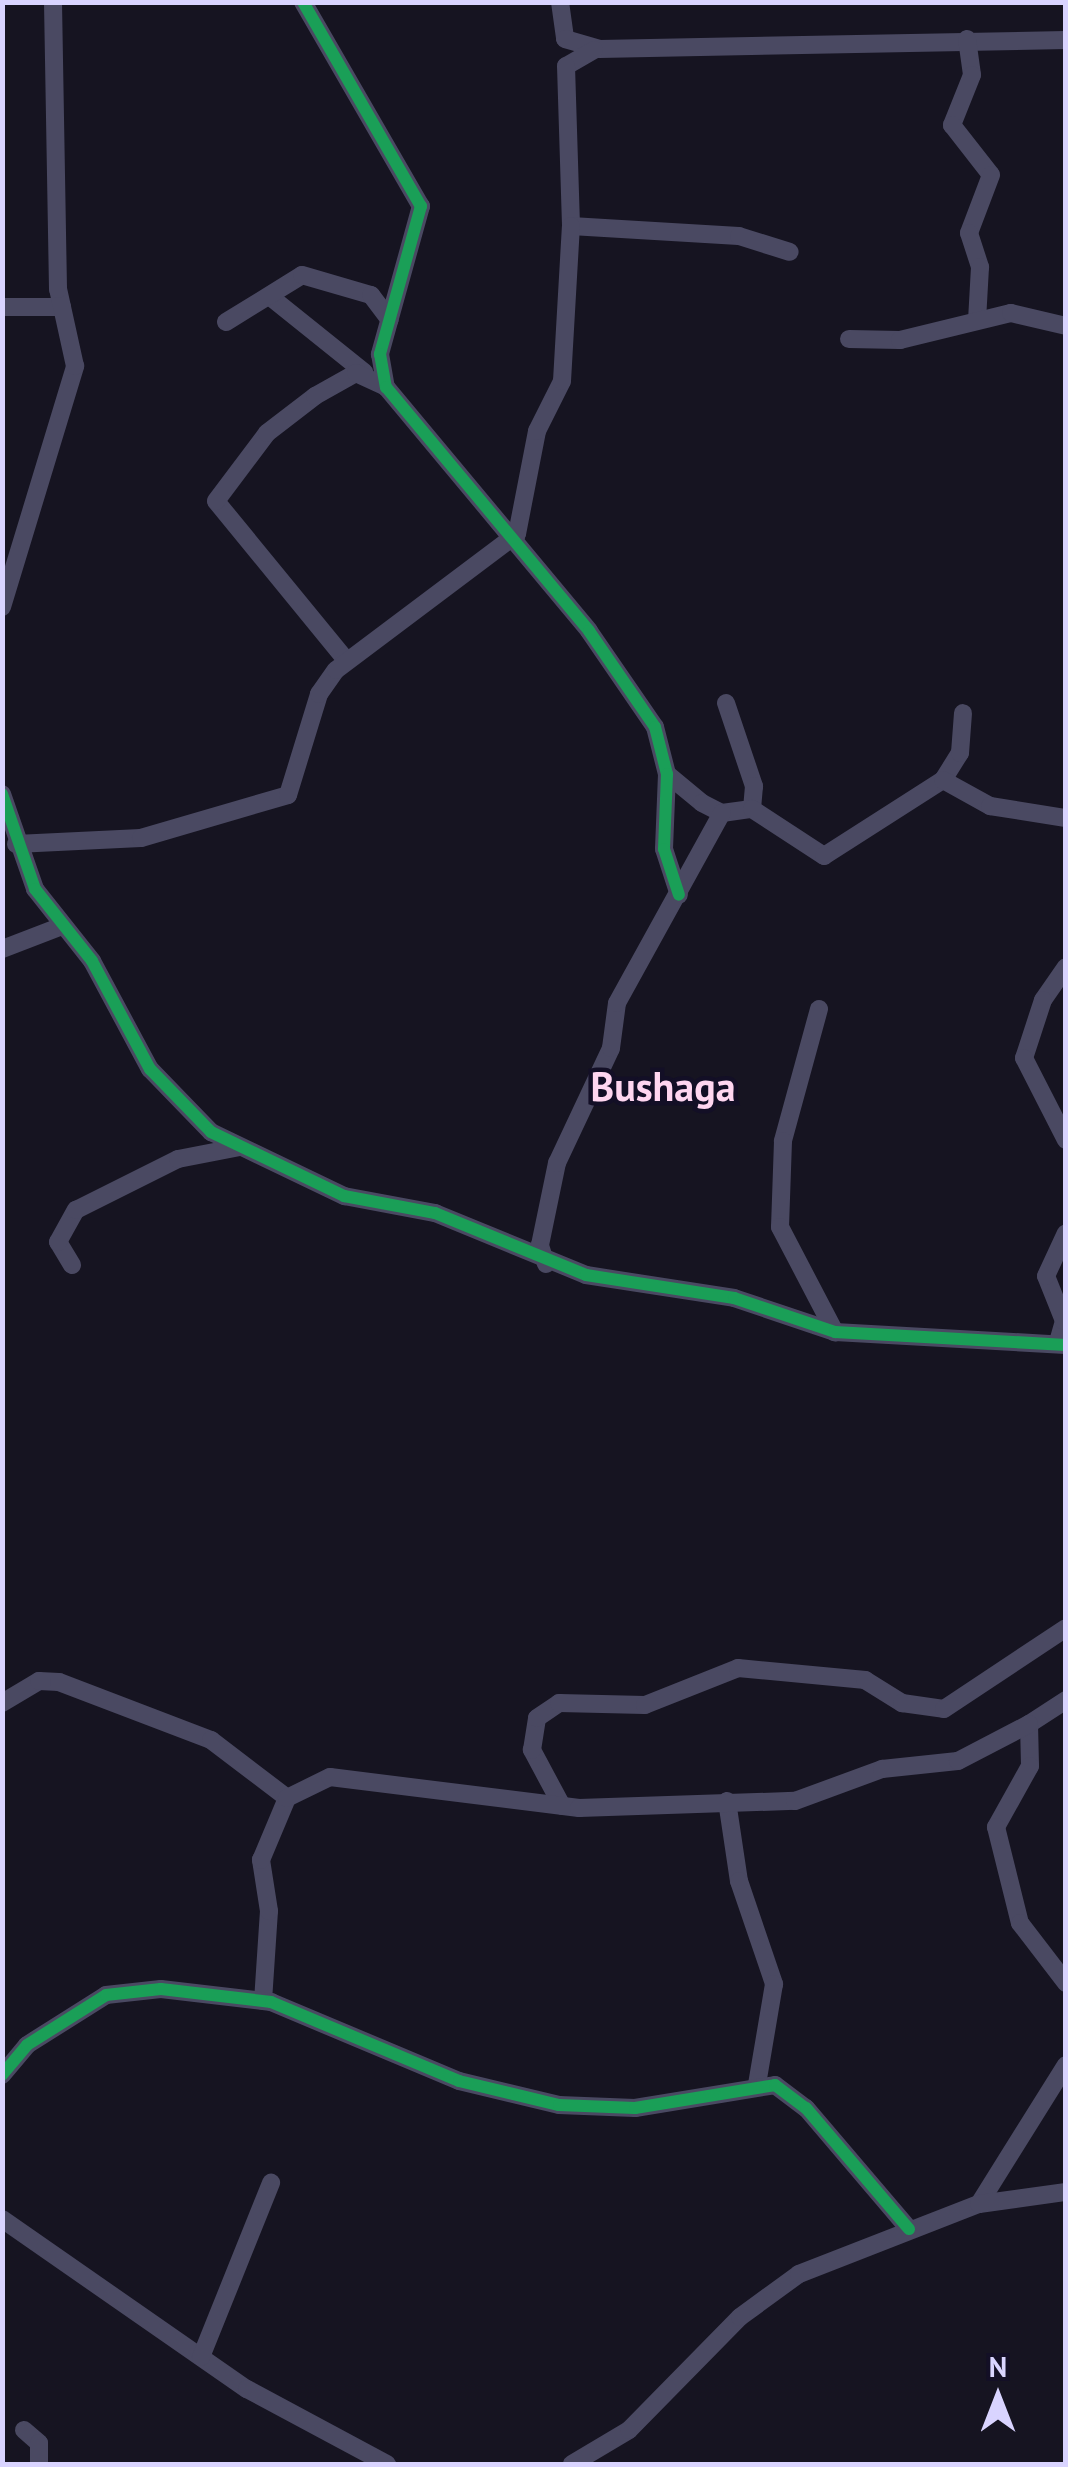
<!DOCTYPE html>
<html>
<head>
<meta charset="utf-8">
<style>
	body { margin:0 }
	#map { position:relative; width:1068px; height:2467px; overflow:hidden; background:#161421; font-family:"PT Sans",sans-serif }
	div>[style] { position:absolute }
	.minor>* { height:18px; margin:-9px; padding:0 9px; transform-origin:9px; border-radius:9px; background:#4a4962 }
	.cycleway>* { height:12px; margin:-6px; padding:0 6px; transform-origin:6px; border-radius:6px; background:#1a9f57 }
	span { translate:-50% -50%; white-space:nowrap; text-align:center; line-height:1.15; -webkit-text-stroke:9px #130f26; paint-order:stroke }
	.quarter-label { font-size:40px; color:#ffd6f0; font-weight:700 }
	.frame { position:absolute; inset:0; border:5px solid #d9d4ff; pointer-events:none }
	.north { position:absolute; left:948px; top:2347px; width:100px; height:100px; -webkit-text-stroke:8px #130f26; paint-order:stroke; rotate:0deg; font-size:28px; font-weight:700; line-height:40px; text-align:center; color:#d9d4ff }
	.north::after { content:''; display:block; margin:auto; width:35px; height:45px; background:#d9d4ff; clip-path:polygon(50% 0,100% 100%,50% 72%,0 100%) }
</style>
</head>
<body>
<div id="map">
	<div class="minor">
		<i style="left:303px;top:2px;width:236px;rotate:60deg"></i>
		<i style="left:421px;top:206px;width:154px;rotate:105.5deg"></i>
		<i style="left:380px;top:354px;width:34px;rotate:80deg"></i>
		<i style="left:386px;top:387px;width:317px;rotate:50.2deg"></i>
		<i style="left:589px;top:631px;width:116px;rotate:55.5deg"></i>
		<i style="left:655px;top:727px;width:49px;rotate:75.7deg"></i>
		<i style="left:667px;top:774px;width:75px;rotate:92.3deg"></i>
		<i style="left:664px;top:849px;width:48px;rotate:71.9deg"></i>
		<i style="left:560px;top:2px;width:37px;rotate:82deg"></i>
		<i style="left:565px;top:39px;width:35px;rotate:16deg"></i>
		<i style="left:599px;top:49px;width:467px;rotate:-1.1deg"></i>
		<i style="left:967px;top:39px;width:36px;rotate:82deg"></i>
		<i style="left:972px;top:75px;width:54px;rotate:111.8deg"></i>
		<i style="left:952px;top:125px;width:63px;rotate:52deg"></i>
		<i style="left:991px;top:175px;width:62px;rotate:110.8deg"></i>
		<i style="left:969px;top:233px;width:36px;rotate:72deg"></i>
		<i style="left:980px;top:267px;width:53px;rotate:93.2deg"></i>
		<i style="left:594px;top:50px;width:32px;rotate:150deg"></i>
		<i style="left:566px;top:66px;width:160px;rotate:88.2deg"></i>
		<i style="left:571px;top:226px;width:168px;rotate:3.4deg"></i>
		<i style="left:739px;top:236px;width:53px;rotate:17.4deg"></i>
		<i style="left:273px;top:299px;width:117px;rotate:38.7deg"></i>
		<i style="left:2px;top:307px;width:60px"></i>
		<i style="left:226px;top:322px;width:89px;rotate:-31.7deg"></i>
		<i style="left:302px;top:275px;width:72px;rotate:16.2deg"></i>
		<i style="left:371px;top:295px;width:31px;rotate:53deg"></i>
		<i style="left:849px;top:339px;width:51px;rotate:1.1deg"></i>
		<i style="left:900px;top:340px;width:114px;rotate:-13.7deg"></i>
		<i style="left:1011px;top:313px;width:57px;rotate:13.3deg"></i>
		<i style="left:2px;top:607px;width:252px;rotate:-73.1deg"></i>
		<i style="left:75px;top:366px;width:79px;rotate:-102.4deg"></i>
		<i style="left:58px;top:289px;width:287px;rotate:-91deg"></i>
		<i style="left:346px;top:660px;width:205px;rotate:-129.3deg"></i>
		<i style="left:216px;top:501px;width:85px;rotate:-53.1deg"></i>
		<i style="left:267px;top:433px;width:61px;rotate:-37.6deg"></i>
		<i style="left:315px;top:396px;width:47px;rotate:-29.3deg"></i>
		<i style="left:356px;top:373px;width:33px;rotate:25deg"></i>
		<i style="left:726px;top:703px;width:88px;rotate:71.4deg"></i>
		<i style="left:754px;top:786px;width:23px;rotate:95deg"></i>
		<i style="left:667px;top:774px;width:45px;rotate:39.6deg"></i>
		<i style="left:702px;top:803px;width:22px;rotate:27deg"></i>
		<i style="left:722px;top:813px;width:30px;rotate:-8deg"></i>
		<i style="left:752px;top:809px;width:86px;rotate:33.1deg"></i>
		<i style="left:824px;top:856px;width:141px;rotate:-32.6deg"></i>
		<i style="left:943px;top:780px;width:32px;rotate:-58deg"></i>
		<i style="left:960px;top:753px;width:40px;rotate:-85.7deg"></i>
		<i style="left:943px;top:780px;width:54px;rotate:29deg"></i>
		<i style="left:990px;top:806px;width:77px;rotate:9deg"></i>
		<i style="left:2px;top:794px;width:101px;rotate:70.8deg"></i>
		<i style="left:35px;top:889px;width:92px;rotate:51.6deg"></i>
		<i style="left:92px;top:961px;width:123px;rotate:61.8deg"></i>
		<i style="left:150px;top:1069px;width:88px;rotate:45.9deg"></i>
		<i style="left:211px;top:1132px;width:148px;rotate:25.7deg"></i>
		<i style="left:344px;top:1196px;width:93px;rotate:10.6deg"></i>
		<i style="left:435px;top:1213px;width:163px;rotate:22.3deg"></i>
		<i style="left:586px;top:1275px;width:150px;rotate:8.8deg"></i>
		<i style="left:734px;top:1298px;width:107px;rotate:18.6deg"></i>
		<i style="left:835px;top:1332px;width:231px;rotate:3.2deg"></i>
		<i style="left:16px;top:844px;width:125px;rotate:-2.7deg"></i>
		<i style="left:141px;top:838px;width:153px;rotate:-16.3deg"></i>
		<i style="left:288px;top:795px;width:106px;rotate:-72.9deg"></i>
		<i style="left:319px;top:694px;width:29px;rotate:-55deg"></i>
		<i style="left:336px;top:670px;width:226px;rotate:-36.9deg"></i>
		<i style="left:517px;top:534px;width:105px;rotate:-79deg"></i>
		<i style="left:537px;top:431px;width:56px;rotate:-63.4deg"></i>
		<i style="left:562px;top:381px;width:155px;rotate:-86.7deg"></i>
		<i style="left:2px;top:949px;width:64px;rotate:-21deg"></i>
		<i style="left:1066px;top:967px;width:40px;rotate:124.9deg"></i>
		<i style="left:1043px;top:1000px;width:61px;rotate:108.1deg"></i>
		<i style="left:1024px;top:1058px;width:92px;rotate:62.9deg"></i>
		<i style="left:819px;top:1009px;width:137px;rotate:105.3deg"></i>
		<i style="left:783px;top:1141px;width:86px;rotate:92deg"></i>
		<i style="left:780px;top:1227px;width:119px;rotate:62.4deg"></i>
		<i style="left:546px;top:1264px;width:20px;rotate:-108deg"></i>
		<i style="left:540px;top:1245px;width:84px;rotate:-78.3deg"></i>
		<i style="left:557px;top:1163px;width:127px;rotate:-64.8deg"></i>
		<i style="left:611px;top:1048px;width:45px;rotate:-82.4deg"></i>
		<i style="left:617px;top:1003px;width:217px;rotate:-61.1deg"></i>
		<i style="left:72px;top:1265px;width:27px;rotate:-121deg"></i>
		<i style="left:58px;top:1242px;width:37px;rotate:-61deg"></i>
		<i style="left:76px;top:1210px;width:114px;rotate:-26.6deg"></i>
		<i style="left:178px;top:1159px;width:63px;rotate:-11deg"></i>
		<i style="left:1058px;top:1342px;width:22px;rotate:-74deg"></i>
		<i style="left:1064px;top:1321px;width:48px;rotate:-111.8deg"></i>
		<i style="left:1046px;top:1276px;width:47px;rotate:-65.1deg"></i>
		<i style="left:1066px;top:1700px;width:44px;rotate:147deg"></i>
		<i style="left:1029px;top:1724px;width:42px;rotate:88.6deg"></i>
		<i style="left:1030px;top:1766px;width:70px;rotate:119.1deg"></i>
		<i style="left:996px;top:1827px;width:99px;rotate:76deg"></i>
		<i style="left:1020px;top:1923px;width:76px;rotate:52.5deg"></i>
		<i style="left:2px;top:1703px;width:43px;rotate:-30.7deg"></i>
		<i style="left:39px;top:1681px;width:20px;rotate:3deg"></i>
		<i style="left:59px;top:1682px;width:163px;rotate:20.9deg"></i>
		<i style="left:211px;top:1740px;width:96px;rotate:37.3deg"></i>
		<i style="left:727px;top:1801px;width:81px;rotate:81.5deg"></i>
		<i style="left:739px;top:1881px;width:109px;rotate:71.2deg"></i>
		<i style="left:774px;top:1984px;width:102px;rotate:99.6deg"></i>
		<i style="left:562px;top:1806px;width:64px;rotate:-118.2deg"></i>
		<i style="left:532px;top:1750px;width:32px;rotate:-81deg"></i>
		<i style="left:537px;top:1718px;width:27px;rotate:-34deg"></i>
		<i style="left:559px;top:1703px;width:86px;rotate:1.3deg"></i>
		<i style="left:645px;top:1705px;width:100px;rotate:-21.7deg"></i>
		<i style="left:738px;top:1668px;width:128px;rotate:5.4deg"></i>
		<i style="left:865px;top:1680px;width:44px;rotate:31.9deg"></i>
		<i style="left:902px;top:1703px;width:42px;rotate:8.1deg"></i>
		<i style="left:944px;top:1709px;width:146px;rotate:-33.6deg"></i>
		<i style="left:263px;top:2001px;width:90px;rotate:-86.2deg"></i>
		<i style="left:269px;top:1911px;width:52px;rotate:-98.9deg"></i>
		<i style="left:261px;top:1860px;width:67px;rotate:-67.2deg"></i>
		<i style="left:287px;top:1798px;width:48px;rotate:-26deg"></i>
		<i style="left:330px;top:1777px;width:251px;rotate:7.1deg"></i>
		<i style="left:579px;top:1808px;width:216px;rotate:-1.9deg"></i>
		<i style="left:795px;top:1801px;width:93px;rotate:-20.2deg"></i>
		<i style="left:882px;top:1769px;width:76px;rotate:-6deg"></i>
		<i style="left:958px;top:1761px;width:80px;rotate:-27.5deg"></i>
		<i style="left:2px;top:2075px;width:39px;rotate:-50deg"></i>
		<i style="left:27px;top:2045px;width:93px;rotate:-32.3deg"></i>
		<i style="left:106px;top:1995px;width:55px;rotate:-6.2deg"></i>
		<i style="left:161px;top:1989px;width:111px;rotate:6.7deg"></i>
		<i style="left:271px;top:2002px;width:204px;rotate:22.8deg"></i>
		<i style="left:459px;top:2081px;width:103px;rotate:13.5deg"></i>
		<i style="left:559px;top:2105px;width:76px;rotate:2.3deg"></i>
		<i style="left:635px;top:2108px;width:142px;rotate:-9.3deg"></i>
		<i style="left:775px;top:2085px;width:39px;rotate:37deg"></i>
		<i style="left:806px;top:2108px;width:159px;rotate:49.6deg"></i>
		<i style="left:979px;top:2204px;width:164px;rotate:-58deg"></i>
		<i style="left:2px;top:2219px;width:298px;rotate:34.8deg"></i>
		<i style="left:247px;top:2389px;width:159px;rotate:28.2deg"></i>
		<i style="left:201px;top:2357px;width:188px;rotate:-68.1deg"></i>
		<i style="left:24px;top:2430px;width:20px;rotate:41deg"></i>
		<i style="left:39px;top:2443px;width:21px;rotate:90deg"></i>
		<i style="left:572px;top:2464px;width:66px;rotate:-30.8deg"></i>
		<i style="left:629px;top:2430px;width:158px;rotate:-45.5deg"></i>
		<i style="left:740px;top:2317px;width:73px;rotate:-36.1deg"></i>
		<i style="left:799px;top:2274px;width:193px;rotate:-21.3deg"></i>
		<i style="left:979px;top:2204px;width:88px;rotate:-7.9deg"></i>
	</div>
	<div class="cycleway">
		<i style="left:303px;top:2px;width:236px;rotate:60deg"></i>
		<i style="left:421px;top:206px;width:154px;rotate:105.5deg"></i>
		<i style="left:380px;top:354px;width:34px;rotate:80deg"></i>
		<i style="left:386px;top:387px;width:317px;rotate:50.2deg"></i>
		<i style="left:589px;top:631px;width:116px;rotate:55.5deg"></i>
		<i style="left:655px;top:727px;width:49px;rotate:75.7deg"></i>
		<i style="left:667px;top:774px;width:75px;rotate:92.3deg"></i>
		<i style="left:664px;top:849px;width:48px;rotate:71.9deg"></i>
		<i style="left:2px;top:794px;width:101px;rotate:70.8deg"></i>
		<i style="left:35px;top:889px;width:92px;rotate:51.6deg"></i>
		<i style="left:92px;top:961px;width:123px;rotate:61.8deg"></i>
		<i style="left:150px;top:1069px;width:88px;rotate:45.9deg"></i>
		<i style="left:211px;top:1132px;width:148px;rotate:25.7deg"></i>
		<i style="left:344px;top:1196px;width:93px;rotate:10.6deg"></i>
		<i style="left:435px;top:1213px;width:163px;rotate:22.3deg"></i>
		<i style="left:586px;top:1275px;width:150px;rotate:8.8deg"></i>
		<i style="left:734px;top:1298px;width:107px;rotate:18.6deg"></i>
		<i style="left:835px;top:1332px;width:231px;rotate:3.2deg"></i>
		<i style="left:2px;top:2075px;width:39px;rotate:-50deg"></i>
		<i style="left:27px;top:2045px;width:93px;rotate:-32.3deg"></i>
		<i style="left:106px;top:1995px;width:55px;rotate:-6.2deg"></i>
		<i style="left:161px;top:1989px;width:111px;rotate:6.7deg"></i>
		<i style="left:271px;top:2002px;width:204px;rotate:22.8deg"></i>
		<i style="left:459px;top:2081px;width:103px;rotate:13.5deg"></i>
		<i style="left:559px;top:2105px;width:76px;rotate:2.3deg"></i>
		<i style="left:635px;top:2108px;width:142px;rotate:-9.3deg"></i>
		<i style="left:775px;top:2085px;width:39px;rotate:37deg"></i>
		<i style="left:806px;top:2108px;width:159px;rotate:49.6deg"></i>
	</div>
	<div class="quarter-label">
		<span style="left:663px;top:1086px">Bushaga</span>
	</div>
	<div class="frame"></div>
	<div class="north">N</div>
</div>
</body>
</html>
